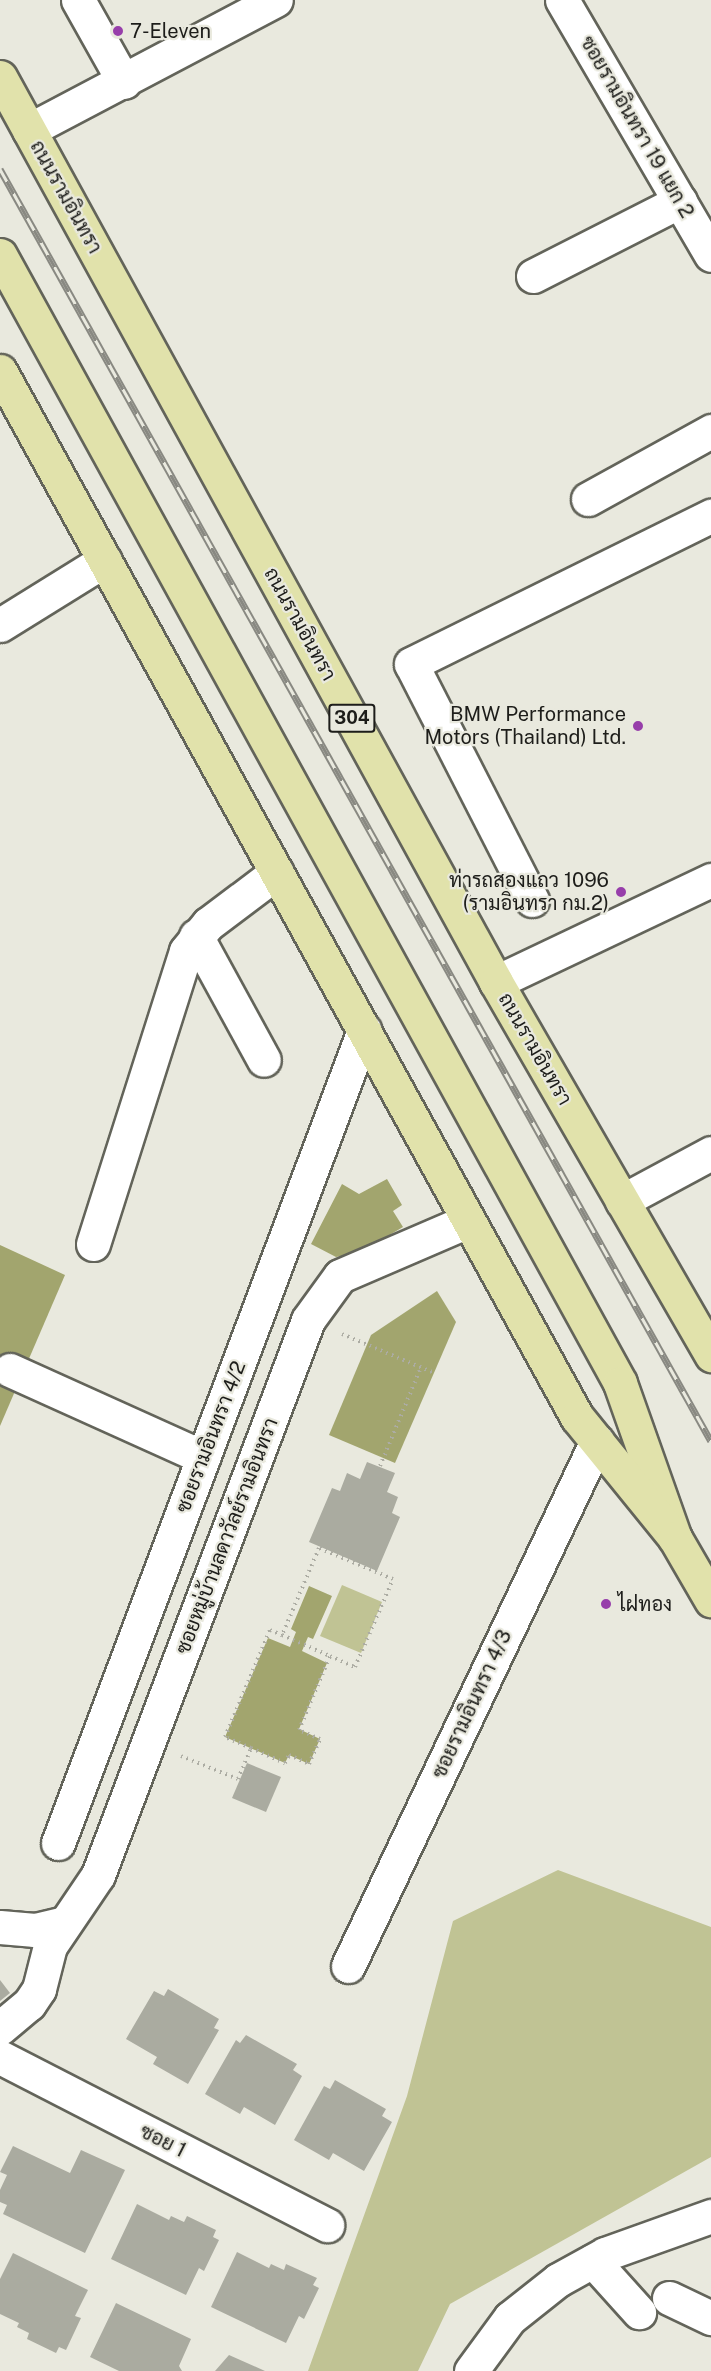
<!DOCTYPE html>
<html>
<head>
<meta charset="utf-8">
<style>
	body { margin:0 }
	#map { position:relative; width:711px; height:2371px; overflow:hidden; background:#e9e9de; font-family:"Public Sans",Sarabun,sans-serif }
	div>[style] { position:absolute }
	.green>* { inset:0; background:#c0c394 }
	.water>* { inset:0; background:#a2a56e }
	.building>* { inset:0; background:#aaaba0 }
	.path>* { height:4px; margin-top:-2px; transform-origin:0; background:repeating-linear-gradient(90deg,#acaca3 0 1.5px,transparent 0 6px) }
	.roads { filter:drop-shadow(2px 0 #63645a) drop-shadow(-2px 0 #63645a) drop-shadow(0 2px #63645a) drop-shadow(0 -2px #63645a) }
	.minor>* { height:33px; margin:-16.5px; padding:0 16.5px; transform-origin:16.5px; border-radius:16.5px; background:#fff }
	.major>* { height:33px; margin:-16.5px; padding:0 16.5px; transform-origin:16.5px; border-radius:16.5px; background:#e1e2ab }
	.rail>* { height:7px; margin-top:-3.5px; transform-origin:0; background:repeating-linear-gradient(90deg,#e9e9de 0 14px,#898982 0 28px); box-sizing:border-box; border-block:2px solid #898982 }
	.dots>* { width:16px; height:16px; translate:-50% -50%; box-sizing:border-box; border:3px solid #e9e9de; border-radius:50% }
	span { translate:-50% -50%; white-space:nowrap; text-align:center; line-height:1.15; -webkit-text-stroke:4.5px #e9e9de; paint-order:stroke }
	.shield-label span { padding:2px 4px; background:#e9e9de; border:2px solid; border-radius:4px; -webkit-text-stroke-width:0 }
	.shield-label { font-size:18px; color:#1d1d1a; font-weight:700 }
	.poi-label { font-size:20px; color:#1d1d1a }
	.left { translate:0 -50%; text-align:left }
	.right { translate:-100% -50%; text-align:right }
	.street-label { font-size:20px; color:#1d1d1a }
</style>
</head>
<body>
<div id="map">
	<div class="green">
		<i style="clip-path:polygon(342px 1585px,382px 1602px,361px 1653px,320px 1636px)"></i>
		<i style="clip-path:polygon(558px 1870px,711px 1927px,711px 2157px,450px 2304px,418px 2371px,308px 2371px,407px 2096px,453px 1921px)"></i>
	</div>
	<div class="water">
		<i style="clip-path:polygon(387px 1179px,402px 1205px,393px 1211px,403px 1227px,359px 1253px,336px 1257px,311px 1244px,342px 1184px,359px 1194px)"></i>
		<i style="clip-path:polygon(0 1245px,65px 1275px,0 1426px)"></i>
		<i style="clip-path:polygon(437px 1291px,456px 1322px,395px 1463px,329px 1435px,371px 1335px)"></i>
		<i style="clip-path:polygon(309px 1586px,332px 1596px,313px 1639px,308px 1637px,302px 1651px,327px 1663px,299px 1729px,320px 1739px,309px 1764px,289px 1755px,285px 1763px,225px 1737px,268px 1638px,290px 1647px,296px 1632px,291px 1629px)"></i>
	</div>
	<div class="building">
		<i style="clip-path:polygon(367px 1462px,395px 1473px,387px 1492px,398px 1497px,392px 1513px,400px 1517px,377px 1571px,309px 1542px,332px 1488px,340px 1491px,347px 1473px,360px 1479px)"></i>
		<i style="clip-path:polygon(247px 1763px,281px 1777px,266px 1812px,232px 1798px)"></i>
		<i style="clip-path:polygon(0 1980px,10px 1993px,0 2001px)"></i>
		<i style="clip-path:polygon(168px 1989px,219px 2019px,214px 2028px,219px 2030px,188px 2084px,153px 2064px,157px 2057px,126px 2039px,154px 1991px,164px 1996px)"></i>
		<i style="clip-path:polygon(246px 2035px,297px 2064px,293px 2070px,302px 2076px,275px 2125px,244px 2107px,240px 2114px,205px 2094px,236px 2040px,240px 2043px)"></i>
		<i style="clip-path:polygon(335px 2080px,386px 2109px,382px 2116px,392px 2122px,364px 2171px,333px 2153px,329px 2160px,294px 2140px,324px 2086px,330px 2089px)"></i>
		<i style="clip-path:polygon(13px 2146px,70px 2173px,81px 2150px,125px 2170px,85px 2253px,3px 2214px,7px 2205px,0 2202px,0 2190px,7px 2175px,0 2172px)"></i>
		<i style="clip-path:polygon(137px 2204px,169px 2220px,171px 2216px,184px 2222px,187px 2216px,216px 2230px,213px 2237px,219px 2240px,204px 2271px,199px 2268px,186px 2295px,111px 2259px)"></i>
		<i style="clip-path:polygon(237px 2252px,269px 2268px,271px 2264px,284px 2270px,286px 2264px,317px 2278px,313px 2285px,319px 2288px,304px 2319px,299px 2316px,286px 2343px,211px 2307px)"></i>
		<i style="clip-path:polygon(13px 2253px,88px 2290px,75px 2316px,81px 2318px,66px 2350px,59px 2347px,56px 2353px,27px 2339px,29px 2333px,17px 2327px,19px 2323px,0 2314px,0 2279px)"></i>
		<i style="clip-path:polygon(116px 2303px,191px 2339px,179px 2366px,182px 2371px,119px 2371px,90px 2357px)"></i>
		<i style="clip-path:polygon(229px 2355px,265px 2371px,215px 2371px)"></i>
	</div>
	<div class="path">
		<i style="left:342px;top:1334px;width:98px;rotate:22.9deg"></i>
		<i style="left:380px;top:1466px;width:107px;rotate:-67.5deg"></i>
		<i style="left:251px;top:1748px;width:37px;rotate:24deg"></i>
		<i style="left:285px;top:1763px;width:9px;rotate:-63deg"></i>
		<i style="left:289px;top:1755px;width:22px;rotate:24deg"></i>
		<i style="left:309px;top:1764px;width:27px;rotate:-66deg"></i>
		<i style="left:320px;top:1739px;width:23px;rotate:-157deg"></i>
		<i style="left:299px;top:1730px;width:80px;rotate:-67.3deg"></i>
		<i style="left:181px;top:1756px;width:61px;rotate:22deg"></i>
		<i style="left:238px;top:1779px;width:34px;rotate:-67deg"></i>
		<i style="left:251px;top:1748px;width:28px;rotate:-157deg"></i>
		<i style="left:225px;top:1737px;width:116px;rotate:-67.2deg"></i>
		<i style="left:270px;top:1630px;width:13px;rotate:23deg"></i>
		<i style="left:282px;top:1635px;width:52px;rotate:23.6deg"></i>
		<i style="left:330px;top:1656px;width:27px;rotate:24deg"></i>
		<i style="left:355px;top:1667px;width:96px;rotate:-66.6deg"></i>
		<i style="left:393px;top:1579px;width:80px;rotate:-157.3deg"></i>
		<i style="left:319px;top:1548px;width:95px;rotate:113deg"></i>
	</div>
	<div class="roads">
		<div class="minor">
			<i style="left:78px;top:0;width:94px;rotate:60.7deg"></i>
			<i style="left:562px;top:0;width:295px;rotate:59.7deg"></i>
			<i style="left:29px;top:130px;width:279px;rotate:-27.8deg"></i>
			<i style="left:533px;top:276px;width:165px;rotate:-27deg"></i>
			<i style="left:588px;top:499px;width:141px;rotate:-28.9deg"></i>
			<i style="left:0;top:625px;width:123px;rotate:-31.8deg"></i>
			<i style="left:532px;top:900px;width:265px;rotate:-117.1deg"></i>
			<i style="left:411px;top:664px;width:335px;rotate:-26.3deg"></i>
			<i style="left:196px;top:936px;width:141px;rotate:61.3deg"></i>
			<i style="left:496px;top:982px;width:238px;rotate:-25.4deg"></i>
			<i style="left:622px;top:1201px;width:101px;rotate:-28.3deg"></i>
			<i style="left:93px;top:1244px;width:307px;rotate:-72.4deg"></i>
			<i style="left:186px;top:951px;width:35px;rotate:-51deg"></i>
			<i style="left:208px;top:924px;width:86px;rotate:-37deg"></i>
			<i style="left:10px;top:1370px;width:212px;rotate:24.3deg"></i>
			<i style="left:58px;top:1843px;width:869px;rotate:-69.37deg"></i>
			<i style="left:0;top:1927px;width:35px;rotate:5deg"></i>
			<i style="left:35px;top:1930px;width:27px;rotate:-13deg"></i>
			<i style="left:348px;top:1966px;width:581px;rotate:-64.63deg"></i>
			<i style="left:0;top:2028px;width:38px;rotate:-40deg"></i>
			<i style="left:29px;top:2004px;width:18px;rotate:-56deg"></i>
			<i style="left:39px;top:1989px;width:44px;rotate:-75.7deg"></i>
			<i style="left:50px;top:1946px;width:86px;rotate:-55.9deg"></i>
			<i style="left:98px;top:1875px;width:593px;rotate:-69.27deg"></i>
			<i style="left:308px;top:1320px;width:54px;rotate:-54deg"></i>
			<i style="left:340px;top:1276px;width:139px;rotate:-23.3deg"></i>
			<i style="left:0;top:2057px;width:368px;rotate:27.2deg"></i>
			<i style="left:593px;top:2261px;width:69px;rotate:48deg"></i>
			<i style="left:669px;top:2298px;width:47px;rotate:25.5deg"></i>
			<i style="left:471px;top:2371px;width:66px;rotate:-53.7deg"></i>
			<i style="left:510px;top:2318px;width:61px;rotate:-38.4deg"></i>
			<i style="left:558px;top:2280px;width:54px;rotate:-29deg"></i>
			<i style="left:605px;top:2254px;width:113px;rotate:-19.7deg"></i>
		</div>
		<div class="major">
			<i style="left:0;top:77px;width:1032px;rotate:61.27deg"></i>
			<i style="left:496px;top:982px;width:431px;rotate:60deg"></i>
			<i style="left:0;top:255px;width:1287px;rotate:61.2deg"></i>
			<i style="left:620px;top:1383px;width:164px;rotate:70.5deg"></i>
			<i style="left:0;top:371px;width:1195px;rotate:61.12deg"></i>
			<i style="left:577px;top:1417px;width:156px;rotate:51deg"></i>
			<i style="left:675px;top:1538px;width:72px;rotate:59.9deg"></i>
		</div>
	</div>
	<div class="rail">
		<i style="left:0;top:169px;width:1457px;rotate:60.8deg"></i>
	</div>
	<div class="dots">
		<i style="left:118px;top:31px;background:#973eaa"></i>
		<i style="left:638px;top:726px;background:#973eaa"></i>
		<i style="left:621px;top:892px;background:#973eaa"></i>
		<i style="left:606px;top:1604px;background:#973eaa"></i>
	</div>
	<div class="shield-label">
		<span style="left:352px;top:718px">304</span>
	</div>
	<div class="poi-label">
		<span class="left" style="left:130px;top:31px">7-Eleven</span>
		<span class="right" style="left:626px;top:726px">BMW Performance<br>Motors (Thailand) Ltd.</span>
		<span class="right" style="left:609px;top:892px">ท่ารถสองแถว 1096<br>(รามอินทรา กม.2)</span>
		<span class="left" style="left:618px;top:1604px">ไฝทอง</span>
	</div>
	<div class="street-label">
		<span style="left:637px;top:127px;rotate:60deg">ซอยรามอินทรา 19 แยก 2</span>
		<span style="left:66px;top:197px;rotate:61deg">ถนนรามอินทรา</span>
		<span style="left:300px;top:624px;rotate:61deg">ถนนรามอินทรา</span>
		<span style="left:535px;top:1049px;rotate:60deg">ถนนรามอินทรา</span>
		<span style="left:211px;top:1437px;rotate:-69deg">ซอยรามอินทรา 4/2</span>
		<span style="left:227px;top:1536px;rotate:-69deg">ซอยหมู่บ้านลดาวัลย์รามอินทรา</span>
		<span style="left:472px;top:1704px;rotate:-65deg">ซอยรามอินทรา 4/3</span>
		<span style="left:163px;top:2141px;rotate:27deg">ซอย 1</span>
	</div>
</div>
</body>
</html>
